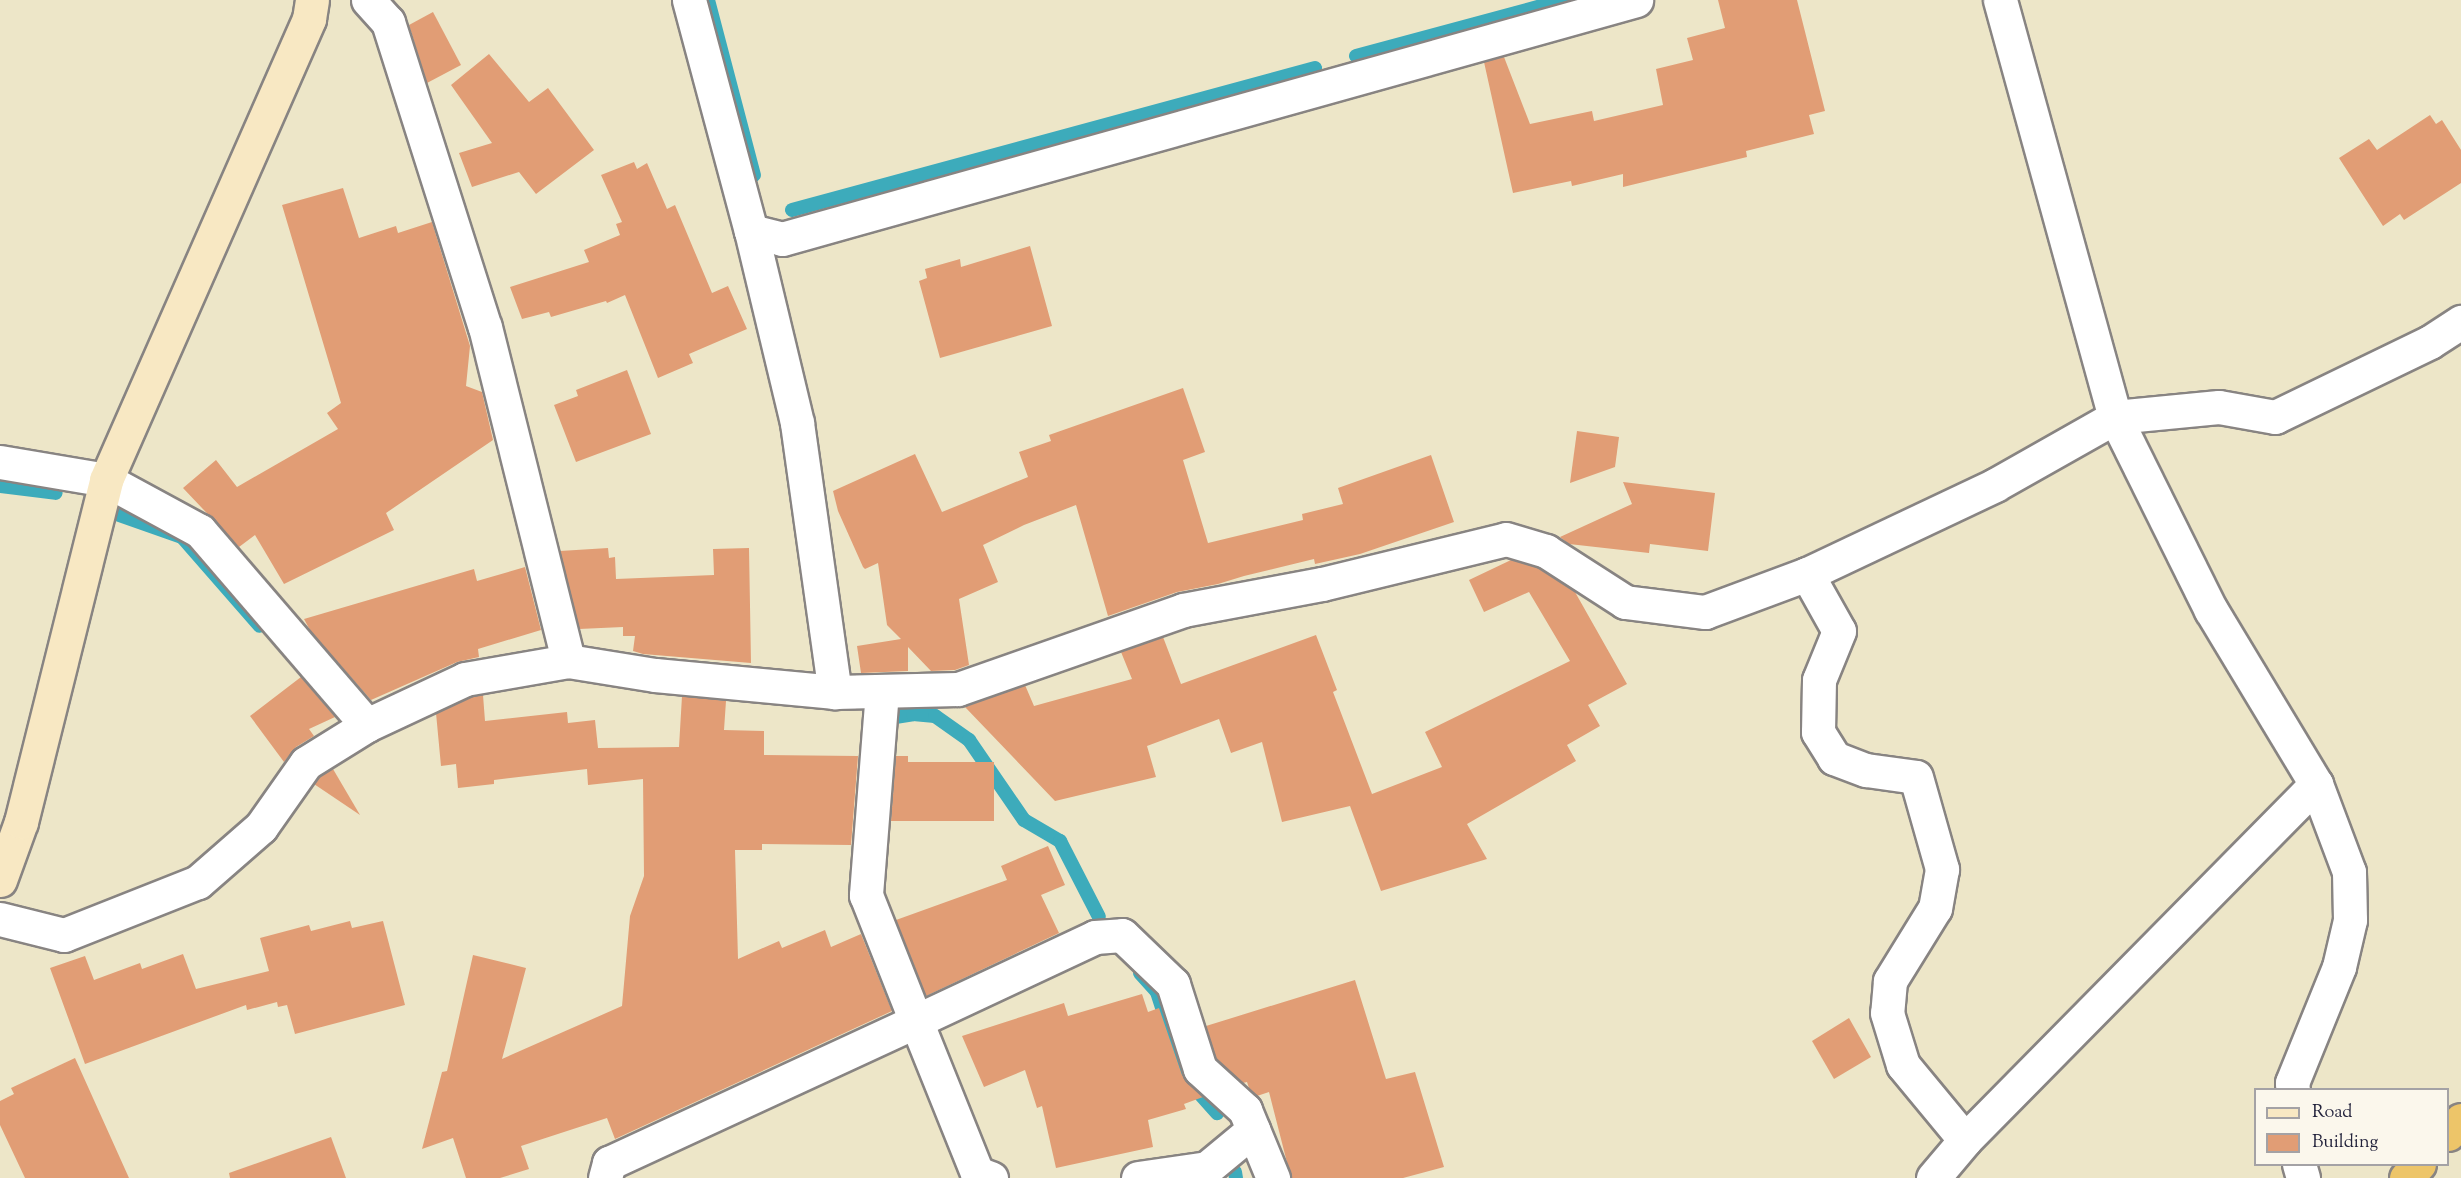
<!DOCTYPE html>
<html>
<head>
<meta charset="utf-8">
<style>
	body { margin:0 }
	#map { position:relative; width:2461px; height:1178px; overflow:hidden; background:#ede6c8; font-family:"Sorts Mill Goudy",serif }
	div>[style] { position:absolute }
	.stream>* { height:14px; margin:-7px; padding:0 7px; transform-origin:7px; border-radius:7px; background:#3dabbb }
	.building>* { inset:0; background:#e19d75 }
	.roads { filter:drop-shadow(2px 0 #888482) drop-shadow(-2px 0 #888482) drop-shadow(0 2px #888482) drop-shadow(0 -2px #888482) }
	.street>* { height:33px; margin:-16.5px; padding:0 16.5px; transform-origin:16.5px; border-radius:16.5px; background:#fff }
	.secondary>* { height:33px; margin:-16.5px; padding:0 16.5px; transform-origin:16.5px; border-radius:16.5px; background:#f8e8c3 }
	.highway>* { height:33px; margin:-16.5px; padding:0 16.5px; transform-origin:16.5px; border-radius:16.5px; background:#edc569 }
	span { translate:-50% -50%; white-space:nowrap; text-align:center; line-height:1.15; -webkit-text-stroke:4.5px #fbf7ec; paint-order:stroke }
	.legend { position:absolute; left:2254px; top:1088px; width:195px; height:78px; box-sizing:border-box; background:#fbf7ec; border:2px solid #a4a2a5; margin:0; padding:8px 10px; list-style:none; font-size:18px; color:#22223b }
	.legend li { display:flex; align-items:center; gap:12px; height:30px }
	.legend b { width:30px; border:2px solid #a4a2a5 }
</style>
</head>
<body>
<div id="map">
	<div class="stream">
		<i style="left:708px;top:0;width:181px;rotate:75.3deg"></i>
		<i style="left:1356px;top:56px;width:215px;rotate:-15.1deg"></i>
		<i style="left:792px;top:210px;width:542px;rotate:-15.19deg"></i>
		<i style="left:0;top:486px;width:56px;rotate:7.1deg"></i>
		<i style="left:119px;top:515px;width:67px;rotate:19.2deg"></i>
		<i style="left:182px;top:537px;width:118px;rotate:48.8deg"></i>
		<i style="left:889px;top:718px;width:24px;rotate:-9deg"></i>
		<i style="left:913px;top:714px;width:22px;rotate:5deg"></i>
		<i style="left:935px;top:716px;width:42px;rotate:35.2deg"></i>
		<i style="left:969px;top:740px;width:97px;rotate:55.5deg"></i>
		<i style="left:1024px;top:820px;width:42px;rotate:30.3deg"></i>
		<i style="left:1060px;top:841px;width:85px;rotate:62.8deg"></i>
		<i style="left:1140px;top:973px;width:25px;rotate:48deg"></i>
		<i style="left:1157px;top:992px;width:88px;rotate:72.2deg"></i>
		<i style="left:1184px;top:1076px;width:50px;rotate:48.3deg"></i>
		<i style="left:1235px;top:1172px;width:6px;rotate:81deg"></i>
	</div>
	<div class="building">
		<i style="clip-path:polygon(1718px 0,1797px 0,1825px 111px,1809px 115px,1814px 134px,1746px 151px,1747px 157px,1623px 187px,1623px 174px,1572px 186px,1571px 181px,1513px 193px,1484px 62px,1504px 57px,1530px 124px,1592px 111px,1594px 121px,1663px 105px,1656px 69px,1693px 60px,1687px 38px,1725px 28px)"></i>
		<i style="clip-path:polygon(433px 12px,461px 65px,427px 83px,409px 25px)"></i>
		<i style="clip-path:polygon(489px 54px,529px 102px,548px 88px,594px 150px,536px 194px,519px 172px,472px 187px,459px 153px,492px 143px,451px 85px)"></i>
		<i style="clip-path:polygon(2430px 115px,2436px 124px,2442px 120px,2461px 150px,2461px 183px,2404px 220px,2400px 214px,2383px 226px,2339px 158px,2369px 139px,2377px 150px)"></i>
		<i style="clip-path:polygon(634px 162px,637px 169px,647px 163px,667px 209px,675px 205px,712px 293px,728px 286px,747px 329px,689px 354px,693px 363px,658px 378px,625px 295px,607px 303px,606px 301px,551px 317px,549px 312px,522px 319px,510px 287px,589px 262px,584px 250px,620px 235px,616px 224px,622px 222px,601px 175px)"></i>
		<i style="clip-path:polygon(343px 188px,359px 238px,396px 226px,398px 233px,432px 222px,470px 346px,466px 386px,482px 392px,493px 440px,386px 513px,394px 530px,284px 584px,255px 535px,239px 547px,183px 488px,216px 460px,237px 487px,338px 429px,327px 413px,341px 403px,282px 205px)"></i>
		<i style="clip-path:polygon(1030px 246px,1052px 326px,940px 358px,919px 281px,927px 278px,925px 269px,960px 259px,961px 267px)"></i>
		<i style="clip-path:polygon(627px 370px,651px 434px,576px 462px,554px 405px,578px 396px,576px 390px)"></i>
		<i style="clip-path:polygon(1183px 388px,1205px 452px,1183px 460px,1208px 543px,1303px 520px,1302px 514px,1343px 504px,1338px 488px,1431px 455px,1454px 522px,1360px 554px,1315px 564px,1314px 559px,1244px 576px,1218px 584px,1177px 592px,1108px 616px,1076px 505px,1024px 525px,983px 545px,998px 582px,959px 599px,969px 665px,955px 670px,931px 671px,908px 647px,908px 671px,861px 673px,857px 646px,901px 639px,887px 625px,878px 563px,865px 569px,863px 567px,838px 511px,833px 491px,915px 454px,942px 512px,1028px 477px,1019px 452px,1051px 441px,1049px 435px)"></i>
		<i style="clip-path:polygon(1577px 431px,1619px 437px,1615px 467px,1570px 483px)"></i>
		<i style="clip-path:polygon(1623px 482px,1715px 493px,1708px 551px,1650px 544px,1649px 553px,1569px 544px,1560px 537px,1632px 504px)"></i>
		<i style="clip-path:polygon(608px 548px,609px 558px,615px 557px,616px 579px,714px 575px,713px 549px,749px 548px,751px 663px,643px 654px,633px 651px,635px 636px,623px 636px,623px 627px,579px 629px,560px 551px)"></i>
		<i style="clip-path:polygon(1511px 560px,1538px 568px,1575px 592px,1627px 684px,1588px 705px,1600px 726px,1567px 745px,1576px 761px,1467px 824px,1487px 859px,1381px 891px,1350px 806px,1282px 822px,1262px 742px,1231px 753px,1219px 719px,1147px 746px,1156px 777px,1055px 801px,965px 707px,1025px 685px,1034px 706px,1132px 679px,1121px 652px,1163px 637px,1181px 684px,1316px 635px,1337px 690px,1333px 692px,1372px 794px,1442px 767px,1425px 732px,1570px 661px,1529px 592px,1484px 612px,1469px 580px)"></i>
		<i style="clip-path:polygon(525px 567px,541px 630px,478px 649px,479px 657px,457px 662px,371px 700px,311px 632px,304px 619px,474px 569px,477px 581px)"></i>
		<i style="clip-path:polygon(301px 677px,335px 717px,309px 729px,314px 736px,296px 747px,284px 762px,250px 716px)"></i>
		<i style="clip-path:polygon(483px 695px,485px 721px,567px 712px,568px 723px,595px 720px,598px 748px,679px 747px,682px 696px,726px 701px,724px 730px,764px 731px,764px 755px,858px 756px,851px 845px,762px 844px,762px 850px,735px 850px,738px 959px,779px 941px,782px 948px,825px 930px,831px 947px,861px 934px,892px 1011px,615px 1139px,607px 1118px,521px 1146px,529px 1169px,500px 1178px,466px 1178px,453px 1138px,422px 1149px,442px 1072px,447px 1071px,473px 955px,526px 968px,502px 1059px,622px 1006px,630px 916px,644px 876px,643px 779px,588px 785px,587px 769px,494px 780px,494px 784px,458px 788px,456px 764px,441px 766px,436px 713px,471px 697px)"></i>
		<i style="clip-path:polygon(896px 756px,908px 756px,908px 762px,994px 762px,994px 821px,891px 821px)"></i>
		<i style="clip-path:polygon(333px 769px,360px 815px,314px 784px,319px 777px)"></i>
		<i style="clip-path:polygon(1048px 846px,1065px 885px,1041px 895px,1059px 933px,926px 996px,896px 920px,1007px 880px,1001px 866px)"></i>
		<i style="clip-path:polygon(350px 921px,352px 928px,383px 921px,405px 1005px,295px 1034px,287px 1005px,278px 1007px,277px 1002px,247px 1010px,246px 1005px,85px 1064px,50px 968px,85px 956px,94px 980px,140px 963px,142px 969px,183px 954px,196px 989px,269px 971px,260px 938px,309px 925px,311px 931px)"></i>
		<i style="clip-path:polygon(1355px 980px,1386px 1079px,1415px 1072px,1444px 1167px,1403px 1178px,1291px 1178px,1269px 1092px,1257px 1096px,1249px 1088px,1247px 1082px,1243px 1083px,1216px 1059px,1206px 1026px)"></i>
		<i style="clip-path:polygon(1142px 994px,1148px 1012px,1159px 1008px,1182px 1075px,1203px 1097px,1184px 1104px,1186px 1109px,1148px 1120px,1153px 1147px,1056px 1168px,1042px 1106px,1037px 1108px,1025px 1070px,984px 1087px,962px 1036px,1064px 1003px,1068px 1016px)"></i>
		<i style="clip-path:polygon(1849px 1018px,1871px 1057px,1834px 1079px,1812px 1041px)"></i>
		<i style="clip-path:polygon(75px 1058px,129px 1178px,25px 1178px,0 1125px,0 1101px,14px 1094px,11px 1088px)"></i>
		<i style="clip-path:polygon(331px 1137px,346px 1178px,230px 1178px,229px 1173px)"></i>
	</div>
	<div class="roads">
		<div class="street">
			<i style="left:368px;top:0;width:30px;rotate:48deg"></i>
			<i style="left:388px;top:22px;width:320px;rotate:72.4deg"></i>
			<i style="left:485px;top:327px;width:344px;rotate:76deg"></i>
			<i style="left:689px;top:0;width:239px;rotate:75deg"></i>
			<i style="left:751px;top:231px;width:32px;rotate:14deg"></i>
			<i style="left:782px;top:239px;width:887px;rotate:-15.63deg"></i>
			<i style="left:2000px;top:0;width:433px;rotate:74.6deg"></i>
			<i style="left:2115px;top:417px;width:216px;rotate:63.6deg"></i>
			<i style="left:2211px;top:610px;width:203px;rotate:58.9deg"></i>
			<i style="left:2316px;top:784px;width:94px;rotate:69.4deg"></i>
			<i style="left:2349px;top:872px;width:48px;rotate:88.8deg"></i>
			<i style="left:2350px;top:920px;width:48px;rotate:103.2deg"></i>
			<i style="left:2339px;top:967px;width:125px;rotate:112.1deg"></i>
			<i style="left:2292px;top:1083px;width:7px;rotate:82deg"></i>
			<i style="left:751px;top:231px;width:197px;rotate:76.5deg"></i>
			<i style="left:797px;top:423px;width:272px;rotate:82deg"></i>
			<i style="left:0;top:462px;width:108px;rotate:9.6deg"></i>
			<i style="left:106px;top:480px;width:107px;rotate:28.5deg"></i>
			<i style="left:200px;top:531px;width:256px;rotate:49.3deg"></i>
			<i style="left:1807px;top:574px;width:65px;rotate:60.7deg"></i>
			<i style="left:1839px;top:631px;width:53px;rotate:112.2deg"></i>
			<i style="left:1819px;top:680px;width:52px;rotate:91.1deg"></i>
			<i style="left:1818px;top:732px;width:31px;rotate:58deg"></i>
			<i style="left:1834px;top:758px;width:34px;rotate:21deg"></i>
			<i style="left:1866px;top:770px;width:50px;rotate:8deg"></i>
			<i style="left:1916px;top:777px;width:96px;rotate:74.2deg"></i>
			<i style="left:1942px;top:869px;width:40px;rotate:100deg"></i>
			<i style="left:1935px;top:908px;width:86px;rotate:121.7deg"></i>
			<i style="left:1890px;top:981px;width:32px;rotate:95deg"></i>
			<i style="left:1887px;top:1013px;width:54px;rotate:72.9deg"></i>
			<i style="left:1903px;top:1065px;width:97px;rotate:50.4deg"></i>
			<i style="left:882px;top:691px;width:205px;rotate:94.5deg"></i>
			<i style="left:866px;top:895px;width:136px;rotate:68.4deg"></i>
			<i style="left:916px;top:1021px;width:198px;rotate:-25.1deg"></i>
			<i style="left:1095px;top:937px;width:27px;rotate:-4deg"></i>
			<i style="left:1122px;top:935px;width:71px;rotate:43.9deg"></i>
			<i style="left:1173px;top:984px;width:89px;rotate:72.4deg"></i>
			<i style="left:1200px;top:1069px;width:61px;rotate:42.3deg"></i>
			<i style="left:1245px;top:1110px;width:74px;rotate:67.6deg"></i>
			<i style="left:0;top:919px;width:66px;rotate:14deg"></i>
			<i style="left:64px;top:935px;width:144px;rotate:-21.6deg"></i>
			<i style="left:198px;top:882px;width:84px;rotate:-41.1deg"></i>
			<i style="left:261px;top:827px;width:78px;rotate:-54.9deg"></i>
			<i style="left:306px;top:763px;width:72px;rotate:-31.9deg"></i>
			<i style="left:367px;top:725px;width:108px;rotate:-25.1deg"></i>
			<i style="left:465px;top:679px;width:105px;rotate:-9.9deg"></i>
			<i style="left:568px;top:661px;width:88px;rotate:9.1deg"></i>
			<i style="left:655px;top:675px;width:181px;rotate:5.4deg"></i>
			<i style="left:835px;top:692px;width:123px;rotate:-1.4deg"></i>
			<i style="left:958px;top:689px;width:238px;rotate:-19.3deg"></i>
			<i style="left:1183px;top:610px;width:141px;rotate:-10.6deg"></i>
			<i style="left:1322px;top:584px;width:189px;rotate:-13.7deg"></i>
			<i style="left:1506px;top:539px;width:42px;rotate:16.7deg"></i>
			<i style="left:1546px;top:551px;width:94px;rotate:32.8deg"></i>
			<i style="left:1625px;top:602px;width:81px;rotate:7.1deg"></i>
			<i style="left:1705px;top:612px;width:109px;rotate:-20.4deg"></i>
			<i style="left:1807px;top:574px;width:208px;rotate:-25.3deg"></i>
			<i style="left:1995px;top:485px;width:138px;rotate:-29.5deg"></i>
			<i style="left:2115px;top:417px;width:104px;rotate:-5.5deg"></i>
			<i style="left:2219px;top:407px;width:57px;rotate:10.1deg"></i>
			<i style="left:2275px;top:417px;width:172px;rotate:-25.8deg"></i>
			<i style="left:2430px;top:342px;width:37px;rotate:-33deg"></i>
			<i style="left:2299px;top:1164px;width:15px;rotate:74deg"></i>
			<i style="left:605px;top:1178px;width:16px;rotate:-75deg"></i>
			<i style="left:609px;top:1163px;width:338px;rotate:-24.8deg"></i>
			<i style="left:916px;top:1021px;width:164px;rotate:68.1deg"></i>
			<i style="left:977px;top:1173px;width:15px;rotate:20deg"></i>
			<i style="left:1138px;top:1178px;width:70px;rotate:-8.2deg"></i>
			<i style="left:1207px;top:1168px;width:60px;rotate:-39.6deg"></i>
			<i style="left:1933px;top:1178px;width:50px;rotate:-49.9deg"></i>
			<i style="left:1965px;top:1140px;width:500px;rotate:-45.4deg"></i>
		</div>
		<div class="secondary">
			<i style="left:0;top:880px;width:62px;rotate:-70.1deg"></i>
			<i style="left:21px;top:822px;width:352px;rotate:-76deg"></i>
			<i style="left:106px;top:480px;width:504px;rotate:-66.23deg"></i>
			<i style="left:309px;top:19px;width:19px;rotate:-81deg"></i>
		</div>
		<div class="highway">
			<i style="left:2448px;top:1134px;width:19px;rotate:-47deg"></i>
			<i style="left:2406px;top:1178px;width:19px;rotate:-47deg"></i>
		</div>
	</div>
	<ul class="legend">
	<li><b style="height:8px;background:#f8e8c3"></b>Road</li>
	<li><b style="height:16px;background:#e19d75"></b>Building</li>
	</ul>
</div>
</body>
</html>
